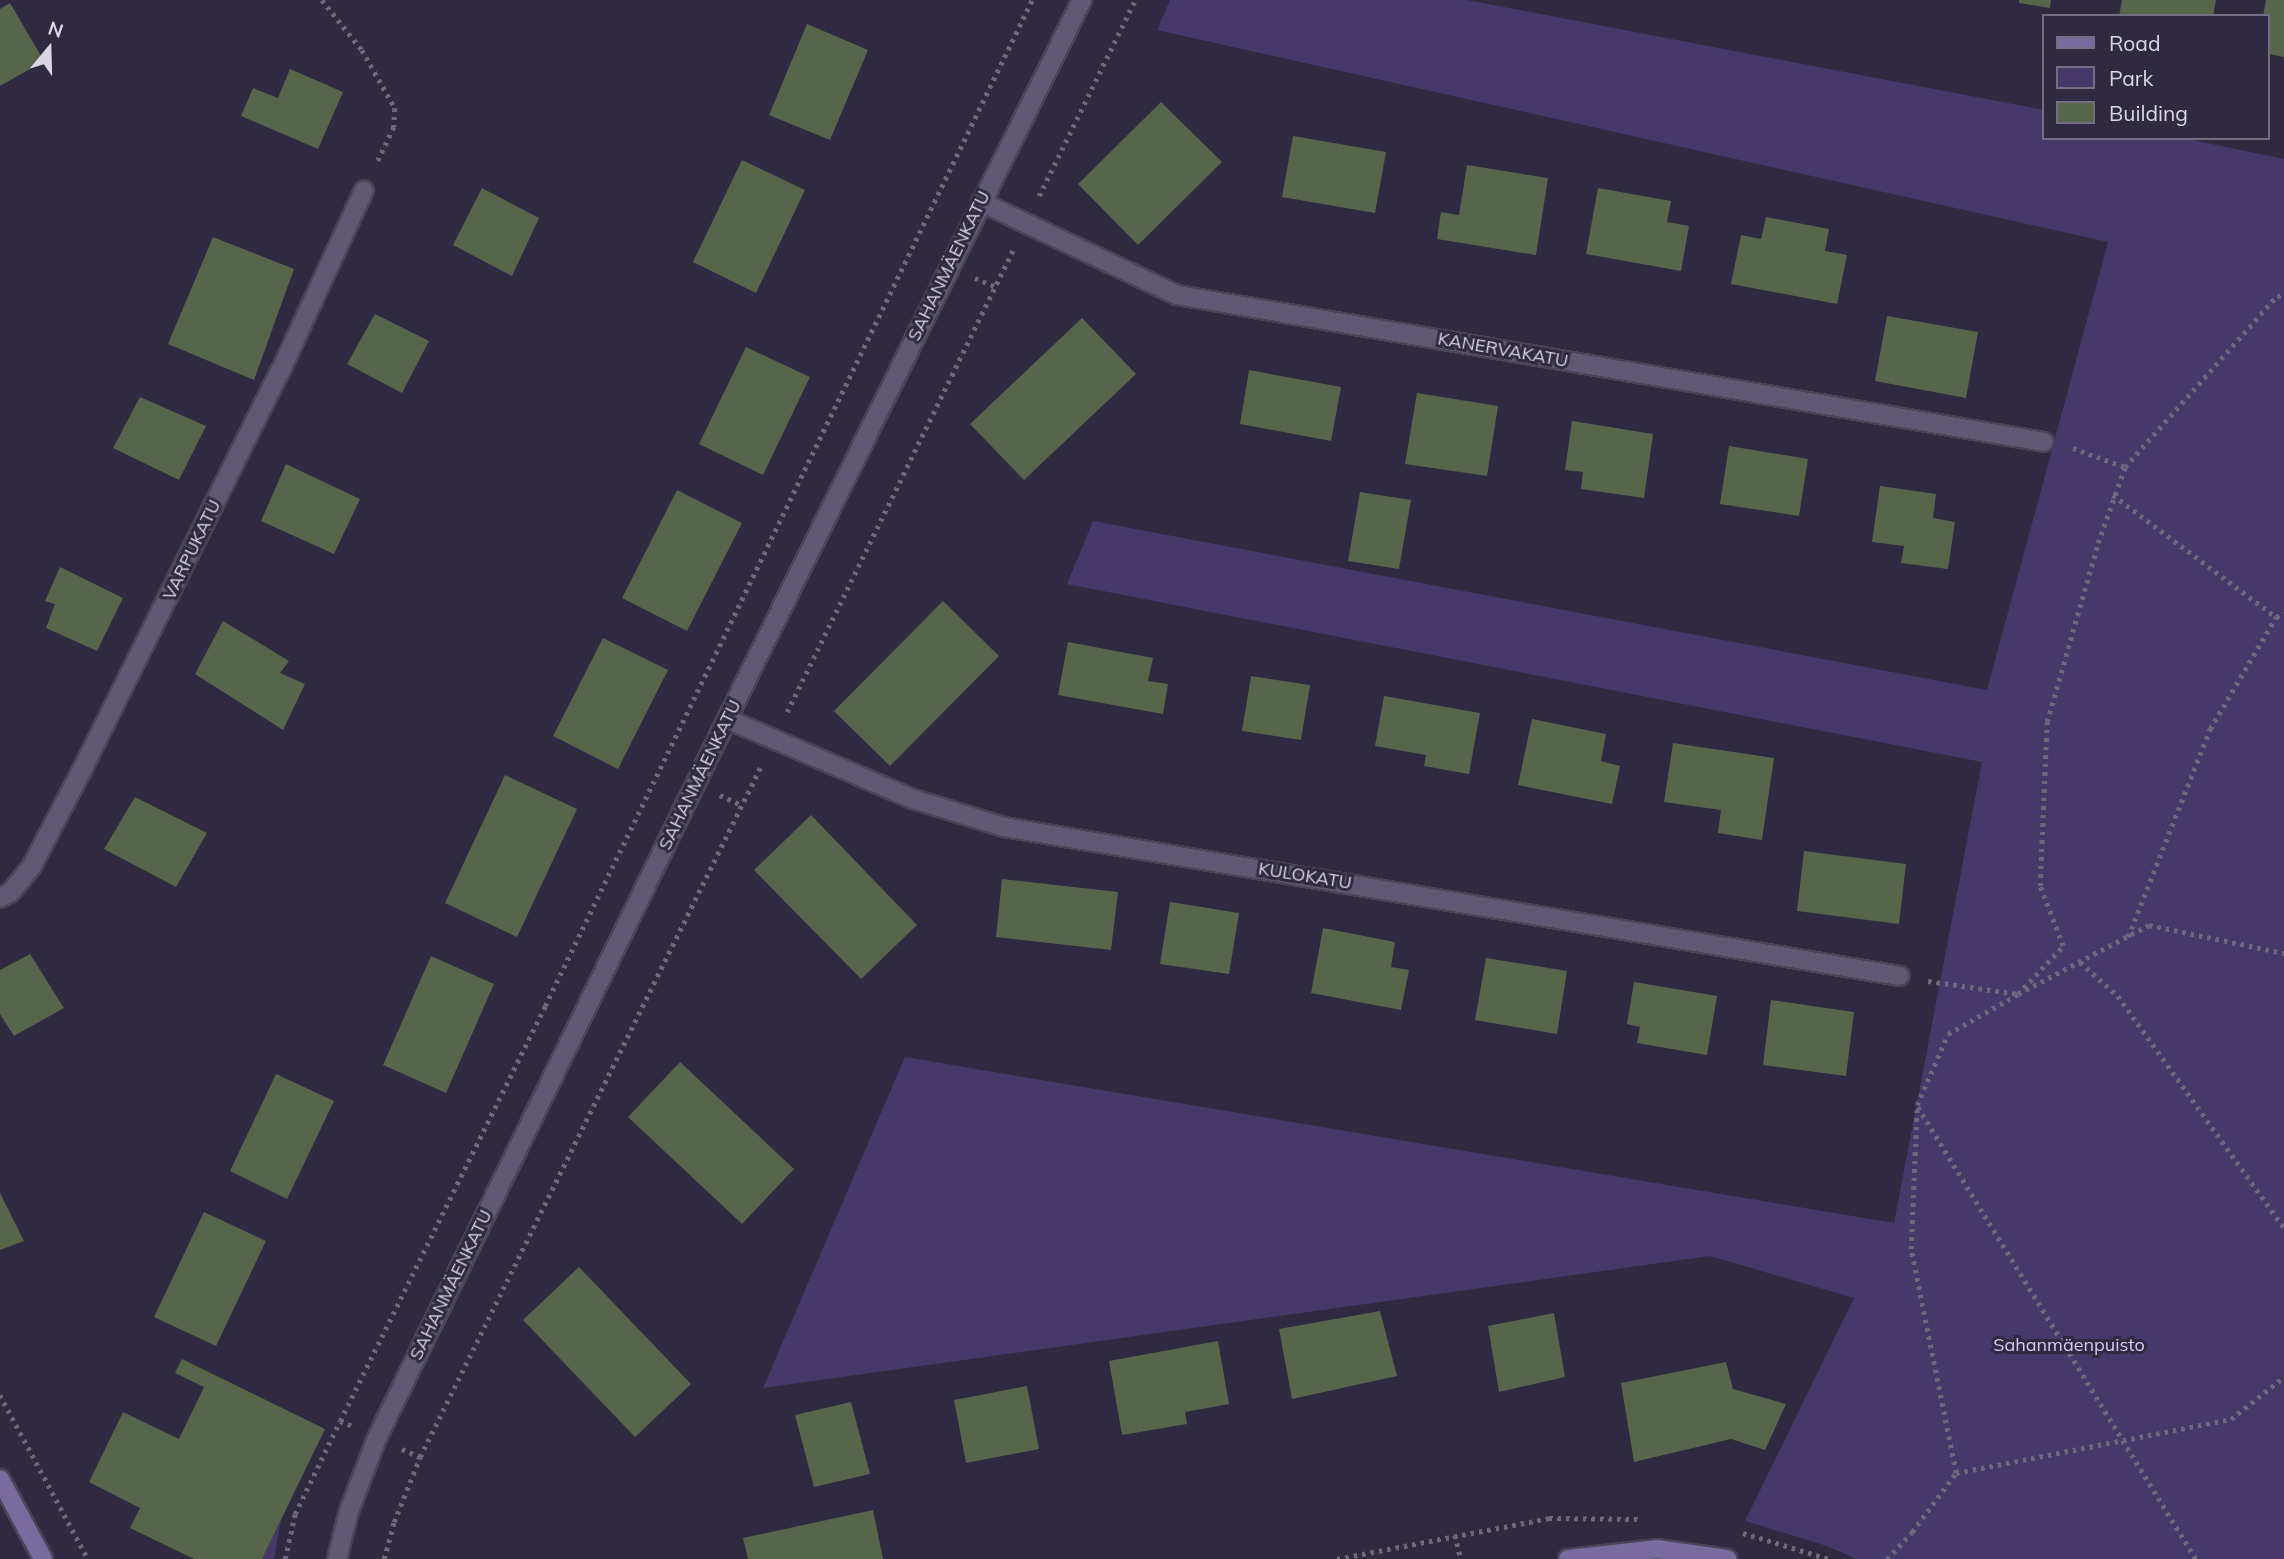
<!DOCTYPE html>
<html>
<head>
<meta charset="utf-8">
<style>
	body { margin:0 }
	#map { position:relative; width:2284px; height:1559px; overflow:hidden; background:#2f2941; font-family:Mulish,sans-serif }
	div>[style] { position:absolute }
	.green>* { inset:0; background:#47386a }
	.building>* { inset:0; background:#57664b }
	.path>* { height:4.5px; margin-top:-2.25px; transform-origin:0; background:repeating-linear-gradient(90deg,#6d687d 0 3.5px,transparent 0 8.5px) }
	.roads { filter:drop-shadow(2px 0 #4a4459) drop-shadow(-2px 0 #4a4459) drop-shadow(0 2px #4a4459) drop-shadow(0 -2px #4a4459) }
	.street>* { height:18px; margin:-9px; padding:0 9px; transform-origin:9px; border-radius:9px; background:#605975 }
	.secondary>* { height:18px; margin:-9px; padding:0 9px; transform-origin:9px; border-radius:9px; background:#796b9d }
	span { translate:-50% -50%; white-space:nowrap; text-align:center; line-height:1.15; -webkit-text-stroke:6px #2f2941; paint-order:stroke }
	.street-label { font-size:18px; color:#dad6e6 }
	.park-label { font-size:18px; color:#d4caf3 }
	.legend { position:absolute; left:2042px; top:14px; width:228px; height:126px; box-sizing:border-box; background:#2f2941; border:2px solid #736e83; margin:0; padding:9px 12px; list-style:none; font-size:21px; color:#dad6e6 }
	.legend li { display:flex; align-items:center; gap:14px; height:35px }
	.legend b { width:35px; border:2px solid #736e83 }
	.north { position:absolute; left:14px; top:14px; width:70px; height:70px; -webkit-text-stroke:5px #2f2941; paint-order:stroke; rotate:19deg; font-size:19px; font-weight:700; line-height:28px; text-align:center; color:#dad6e6 }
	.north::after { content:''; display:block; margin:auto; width:24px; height:32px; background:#dad6e6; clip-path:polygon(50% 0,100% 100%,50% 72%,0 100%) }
</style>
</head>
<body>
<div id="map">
	<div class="green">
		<i style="clip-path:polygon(1170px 0,1467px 0,2044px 110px,2044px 138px,2183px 138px,2284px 159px,2284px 1559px,1856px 1559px,1827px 1546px,1745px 1521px,1854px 1298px,1710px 1256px,763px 1388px,905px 1057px,1894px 1223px,1982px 762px,1067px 584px,1093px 521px,1987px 690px,2108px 242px,1157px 30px)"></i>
		<i style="clip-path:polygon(281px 1520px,274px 1559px,262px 1559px)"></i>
	</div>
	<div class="building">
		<i style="clip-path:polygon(2019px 0,2051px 0,2050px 8px,2019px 3px)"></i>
		<i style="clip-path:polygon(2122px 0,2216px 0,2213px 16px,2119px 16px)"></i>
		<i style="clip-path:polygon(2266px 0,2284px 0,2284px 57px,2268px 54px,2268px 16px,2263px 16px)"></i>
		<i style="clip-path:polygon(10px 3px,44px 61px,0 86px,0 9px)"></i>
		<i style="clip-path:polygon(807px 24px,868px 50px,830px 140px,769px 115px)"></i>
		<i style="clip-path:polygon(290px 69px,343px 92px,318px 149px,241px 116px,253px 88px,278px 98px)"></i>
		<i style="clip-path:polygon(1161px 102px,1222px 162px,1138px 245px,1078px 184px)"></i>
		<i style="clip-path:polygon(1293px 136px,1386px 152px,1375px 213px,1282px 197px)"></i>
		<i style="clip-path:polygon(742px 160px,805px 190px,756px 293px,693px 262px)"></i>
		<i style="clip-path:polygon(1467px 165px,1548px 178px,1536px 255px,1437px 239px,1441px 212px,1459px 215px)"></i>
		<i style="clip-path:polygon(482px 188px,539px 218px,512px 276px,453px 245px)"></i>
		<i style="clip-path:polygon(1598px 188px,1671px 201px,1667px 222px,1689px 226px,1681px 271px,1586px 254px)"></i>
		<i style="clip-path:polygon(1766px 217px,1829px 229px,1825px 251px,1847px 255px,1837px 304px,1731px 284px,1741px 235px,1761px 239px)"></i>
		<i style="clip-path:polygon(213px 237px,294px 269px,254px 380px,168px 344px)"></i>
		<i style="clip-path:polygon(375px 314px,429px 341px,402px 393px,347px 364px)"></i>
		<i style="clip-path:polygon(1887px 316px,1978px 332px,1966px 398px,1875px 381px)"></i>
		<i style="clip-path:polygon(1082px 318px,1136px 374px,1024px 480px,970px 424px)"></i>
		<i style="clip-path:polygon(746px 347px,810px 377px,763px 475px,699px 444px)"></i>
		<i style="clip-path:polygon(1249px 370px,1341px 387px,1331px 441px,1240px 424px)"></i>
		<i style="clip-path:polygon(1417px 393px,1498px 406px,1487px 476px,1405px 464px)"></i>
		<i style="clip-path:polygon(140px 397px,206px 426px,179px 480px,113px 448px)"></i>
		<i style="clip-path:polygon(1572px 421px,1653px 434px,1644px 498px,1581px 489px,1583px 472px,1565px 470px)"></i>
		<i style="clip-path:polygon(1729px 446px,1808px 459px,1799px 516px,1720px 504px)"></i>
		<i style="clip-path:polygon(286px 464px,360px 499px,334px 554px,261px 521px)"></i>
		<i style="clip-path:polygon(1880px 486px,1936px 494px,1933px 518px,1955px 522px,1948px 569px,1901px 563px,1904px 546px,1872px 542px)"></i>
		<i style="clip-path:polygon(677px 490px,742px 523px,687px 631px,622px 598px)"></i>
		<i style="clip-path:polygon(1360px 492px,1411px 500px,1399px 569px,1348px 561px)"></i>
		<i style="clip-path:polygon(60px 567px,123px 598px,97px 651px,46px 628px,55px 604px,45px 601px)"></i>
		<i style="clip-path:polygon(943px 601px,999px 656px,890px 766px,834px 711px)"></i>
		<i style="clip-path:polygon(223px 621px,289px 661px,280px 673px,305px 684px,283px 730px,195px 674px)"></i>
		<i style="clip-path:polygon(603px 638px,668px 670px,618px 769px,553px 736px)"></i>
		<i style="clip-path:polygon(1068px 642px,1153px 658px,1148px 681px,1168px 684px,1163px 714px,1058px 695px)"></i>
		<i style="clip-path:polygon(1251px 676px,1310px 685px,1301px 740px,1242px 731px)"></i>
		<i style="clip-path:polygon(1384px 696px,1480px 713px,1469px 774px,1424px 766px,1426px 755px,1375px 746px)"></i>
		<i style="clip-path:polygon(1532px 719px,1606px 734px,1601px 761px,1620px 766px,1612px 804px,1518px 785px)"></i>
		<i style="clip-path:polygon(1673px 743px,1774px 758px,1762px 840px,1718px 833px,1721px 810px,1664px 802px)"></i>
		<i style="clip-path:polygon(505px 775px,577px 809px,517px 937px,445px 903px)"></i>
		<i style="clip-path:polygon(135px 797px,207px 833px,176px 887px,104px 849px)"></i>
		<i style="clip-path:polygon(811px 815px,917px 925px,861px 979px,754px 870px)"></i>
		<i style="clip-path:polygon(1804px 851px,1906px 864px,1899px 924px,1797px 911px)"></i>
		<i style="clip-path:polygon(1002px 879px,1118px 892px,1111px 950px,996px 937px)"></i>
		<i style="clip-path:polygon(1170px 902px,1239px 913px,1229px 974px,1160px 964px)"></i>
		<i style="clip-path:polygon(1323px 928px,1395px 942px,1391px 967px,1409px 970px,1401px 1010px,1311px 993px)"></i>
		<i style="clip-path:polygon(30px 954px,64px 1008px,14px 1036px,0 1014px,0 970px)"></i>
		<i style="clip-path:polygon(431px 956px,494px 984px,446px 1093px,383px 1065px)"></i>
		<i style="clip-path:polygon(1486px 958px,1567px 971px,1557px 1034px,1475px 1020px)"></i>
		<i style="clip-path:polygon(1634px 982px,1717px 996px,1707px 1055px,1637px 1043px,1640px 1027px,1627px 1024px)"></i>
		<i style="clip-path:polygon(1771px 1000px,1854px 1012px,1846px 1076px,1763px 1065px)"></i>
		<i style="clip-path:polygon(680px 1062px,794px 1169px,742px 1224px,628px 1117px)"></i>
		<i style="clip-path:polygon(276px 1074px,334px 1101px,287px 1199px,230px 1171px)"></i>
		<i style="clip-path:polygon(0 1193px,24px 1241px,0 1250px)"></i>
		<i style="clip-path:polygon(204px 1212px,266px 1241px,216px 1346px,154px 1317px)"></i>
		<i style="clip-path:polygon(579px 1267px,691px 1384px,635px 1437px,523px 1320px)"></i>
		<i style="clip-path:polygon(1380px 1311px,1397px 1376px,1292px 1399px,1279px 1329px)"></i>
		<i style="clip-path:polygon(1554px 1313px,1565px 1377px,1499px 1392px,1488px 1326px)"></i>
		<i style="clip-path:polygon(1218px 1341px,1229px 1404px,1185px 1412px,1187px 1424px,1122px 1435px,1109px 1361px)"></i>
		<i style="clip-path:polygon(182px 1359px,325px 1429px,262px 1559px,194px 1559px,130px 1528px,140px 1508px,89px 1482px,123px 1412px,179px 1439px,204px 1387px,175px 1373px)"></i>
		<i style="clip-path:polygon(1726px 1362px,1733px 1389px,1786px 1404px,1765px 1450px,1731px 1439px,1634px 1462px,1621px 1383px)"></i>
		<i style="clip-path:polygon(1027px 1386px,1039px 1449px,966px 1463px,954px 1400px)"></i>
		<i style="clip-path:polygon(851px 1402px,870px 1474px,814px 1487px,795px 1415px)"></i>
		<i style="clip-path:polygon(873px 1510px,883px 1559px,748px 1559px,743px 1538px)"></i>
	</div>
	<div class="path">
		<i style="left:322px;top:0;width:64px;rotate:51.3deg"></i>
		<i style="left:362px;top:50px;width:67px;rotate:60.4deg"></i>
		<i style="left:395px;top:108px;width:19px;rotate:93deg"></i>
		<i style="left:394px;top:127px;width:42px;rotate:115.3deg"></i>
		<i style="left:1039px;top:196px;width:218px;rotate:-63.9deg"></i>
		<i style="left:975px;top:278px;width:23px;rotate:23deg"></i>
		<i style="left:2073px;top:448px;width:55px;rotate:20.1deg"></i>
		<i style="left:2113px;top:495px;width:204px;rotate:36.8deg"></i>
		<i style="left:787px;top:712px;width:517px;rotate:-63.93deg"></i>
		<i style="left:720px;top:795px;width:23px;rotate:25deg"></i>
		<i style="left:2128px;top:937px;width:224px;rotate:-68.5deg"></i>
		<i style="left:2210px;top:729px;width:130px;rotate:-59.5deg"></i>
		<i style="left:2276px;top:617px;width:9px;rotate:-27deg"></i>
		<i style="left:2080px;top:962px;width:51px;rotate:41.8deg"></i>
		<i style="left:2118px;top:996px;width:285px;rotate:54.4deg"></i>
		<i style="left:1928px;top:981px;width:91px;rotate:8.2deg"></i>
		<i style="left:2018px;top:994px;width:148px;rotate:-27.8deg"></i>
		<i style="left:2149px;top:925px;width:138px;rotate:11.7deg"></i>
		<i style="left:1918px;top:1107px;width:531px;rotate:58.41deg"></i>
		<i style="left:0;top:1395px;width:186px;rotate:61.8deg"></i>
		<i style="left:340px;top:1421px;width:463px;rotate:-63.7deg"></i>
		<i style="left:545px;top:1006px;width:1118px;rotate:-64.17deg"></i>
		<i style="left:402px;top:1449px;width:20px;rotate:24deg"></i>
		<i style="left:1956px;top:1473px;width:280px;rotate:-11.1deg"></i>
		<i style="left:2231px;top:1419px;width:68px;rotate:-38.4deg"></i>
		<i style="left:1743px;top:1533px;width:90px;rotate:16.8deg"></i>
		<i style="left:1455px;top:1535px;width:25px;rotate:76deg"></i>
		<i style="left:285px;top:1559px;width:46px;rotate:-77.5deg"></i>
		<i style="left:295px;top:1514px;width:103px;rotate:-64.2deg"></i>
		<i style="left:340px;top:1421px;width:14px;rotate:21deg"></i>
		<i style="left:384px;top:1559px;width:38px;rotate:-75deg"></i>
		<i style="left:394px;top:1522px;width:70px;rotate:-68.2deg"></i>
		<i style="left:420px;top:1457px;width:773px;rotate:-63.73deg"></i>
		<i style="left:1337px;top:1559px;width:216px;rotate:-10.9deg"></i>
		<i style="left:1549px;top:1518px;width:92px;rotate:0.6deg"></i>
		<i style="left:1887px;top:1559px;width:37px;rotate:-47deg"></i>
		<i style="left:1912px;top:1532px;width:74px;rotate:-53.3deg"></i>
		<i style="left:1956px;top:1473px;width:228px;rotate:-101.4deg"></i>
		<i style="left:1911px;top:1249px;width:144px;rotate:-87.6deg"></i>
		<i style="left:1917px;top:1105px;width:77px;rotate:-66.4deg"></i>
		<i style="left:1948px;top:1034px;width:81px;rotate:-29.7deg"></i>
		<i style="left:2018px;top:994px;width:66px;rotate:-46.8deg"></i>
		<i style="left:2063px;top:946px;width:64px;rotate:-111deg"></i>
		<i style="left:2040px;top:886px;width:164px;rotate:-87.6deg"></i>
		<i style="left:2047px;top:722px;width:186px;rotate:-74.1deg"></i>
		<i style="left:2098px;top:543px;width:81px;rotate:-70.4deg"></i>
		<i style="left:2125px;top:467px;width:229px;rotate:-48.4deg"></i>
		<i style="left:2277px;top:296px;width:7px;rotate:-8deg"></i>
	</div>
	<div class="roads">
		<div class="street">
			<i style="left:981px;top:202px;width:217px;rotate:25.4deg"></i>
			<i style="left:1177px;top:295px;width:879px;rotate:9.62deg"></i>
			<i style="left:727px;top:719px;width:202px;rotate:23.3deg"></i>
			<i style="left:913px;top:799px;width:95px;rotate:17.1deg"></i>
			<i style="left:1004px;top:827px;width:908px;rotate:9.44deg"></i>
			<i style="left:0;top:898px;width:13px;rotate:-29deg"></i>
			<i style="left:11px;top:892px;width:33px;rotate:-51deg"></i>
			<i style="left:32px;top:866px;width:113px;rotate:-62.5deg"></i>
			<i style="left:84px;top:766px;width:440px;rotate:-63.6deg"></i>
			<i style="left:280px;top:372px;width:200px;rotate:-65.2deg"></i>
			<i style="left:337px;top:1559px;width:49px;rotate:-76deg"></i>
			<i style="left:349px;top:1511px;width:78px;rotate:-69deg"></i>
			<i style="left:377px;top:1438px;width:800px;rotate:-64.04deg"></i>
			<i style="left:727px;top:719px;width:802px;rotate:-63.72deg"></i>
		</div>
		<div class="secondary">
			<i style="left:0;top:1479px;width:91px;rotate:61.7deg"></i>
			<i style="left:1568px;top:1559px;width:90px;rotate:-6.4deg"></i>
			<i style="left:1657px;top:1549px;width:71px;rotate:8.1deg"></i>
		</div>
	</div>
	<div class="street-label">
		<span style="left:949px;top:266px;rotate:-64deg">SAHANMÄENKATU</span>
		<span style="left:1503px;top:350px;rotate:10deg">KANERVAKATU</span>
		<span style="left:192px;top:550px;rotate:-64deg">VARPUKATU</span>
		<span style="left:700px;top:775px;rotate:-64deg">SAHANMÄENKATU</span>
		<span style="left:1305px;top:876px;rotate:9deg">KULOKATU</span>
		<span style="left:451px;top:1285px;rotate:-64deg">SAHANMÄENKATU</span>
	</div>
	<div class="park-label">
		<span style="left:2069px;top:1345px">Sahanmäenpuisto</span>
	</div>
	<ul class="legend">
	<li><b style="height:9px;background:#796b9d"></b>Road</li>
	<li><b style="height:19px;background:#47386a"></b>Park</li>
	<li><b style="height:19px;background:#57664b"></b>Building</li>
	</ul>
	<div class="north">N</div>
</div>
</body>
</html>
